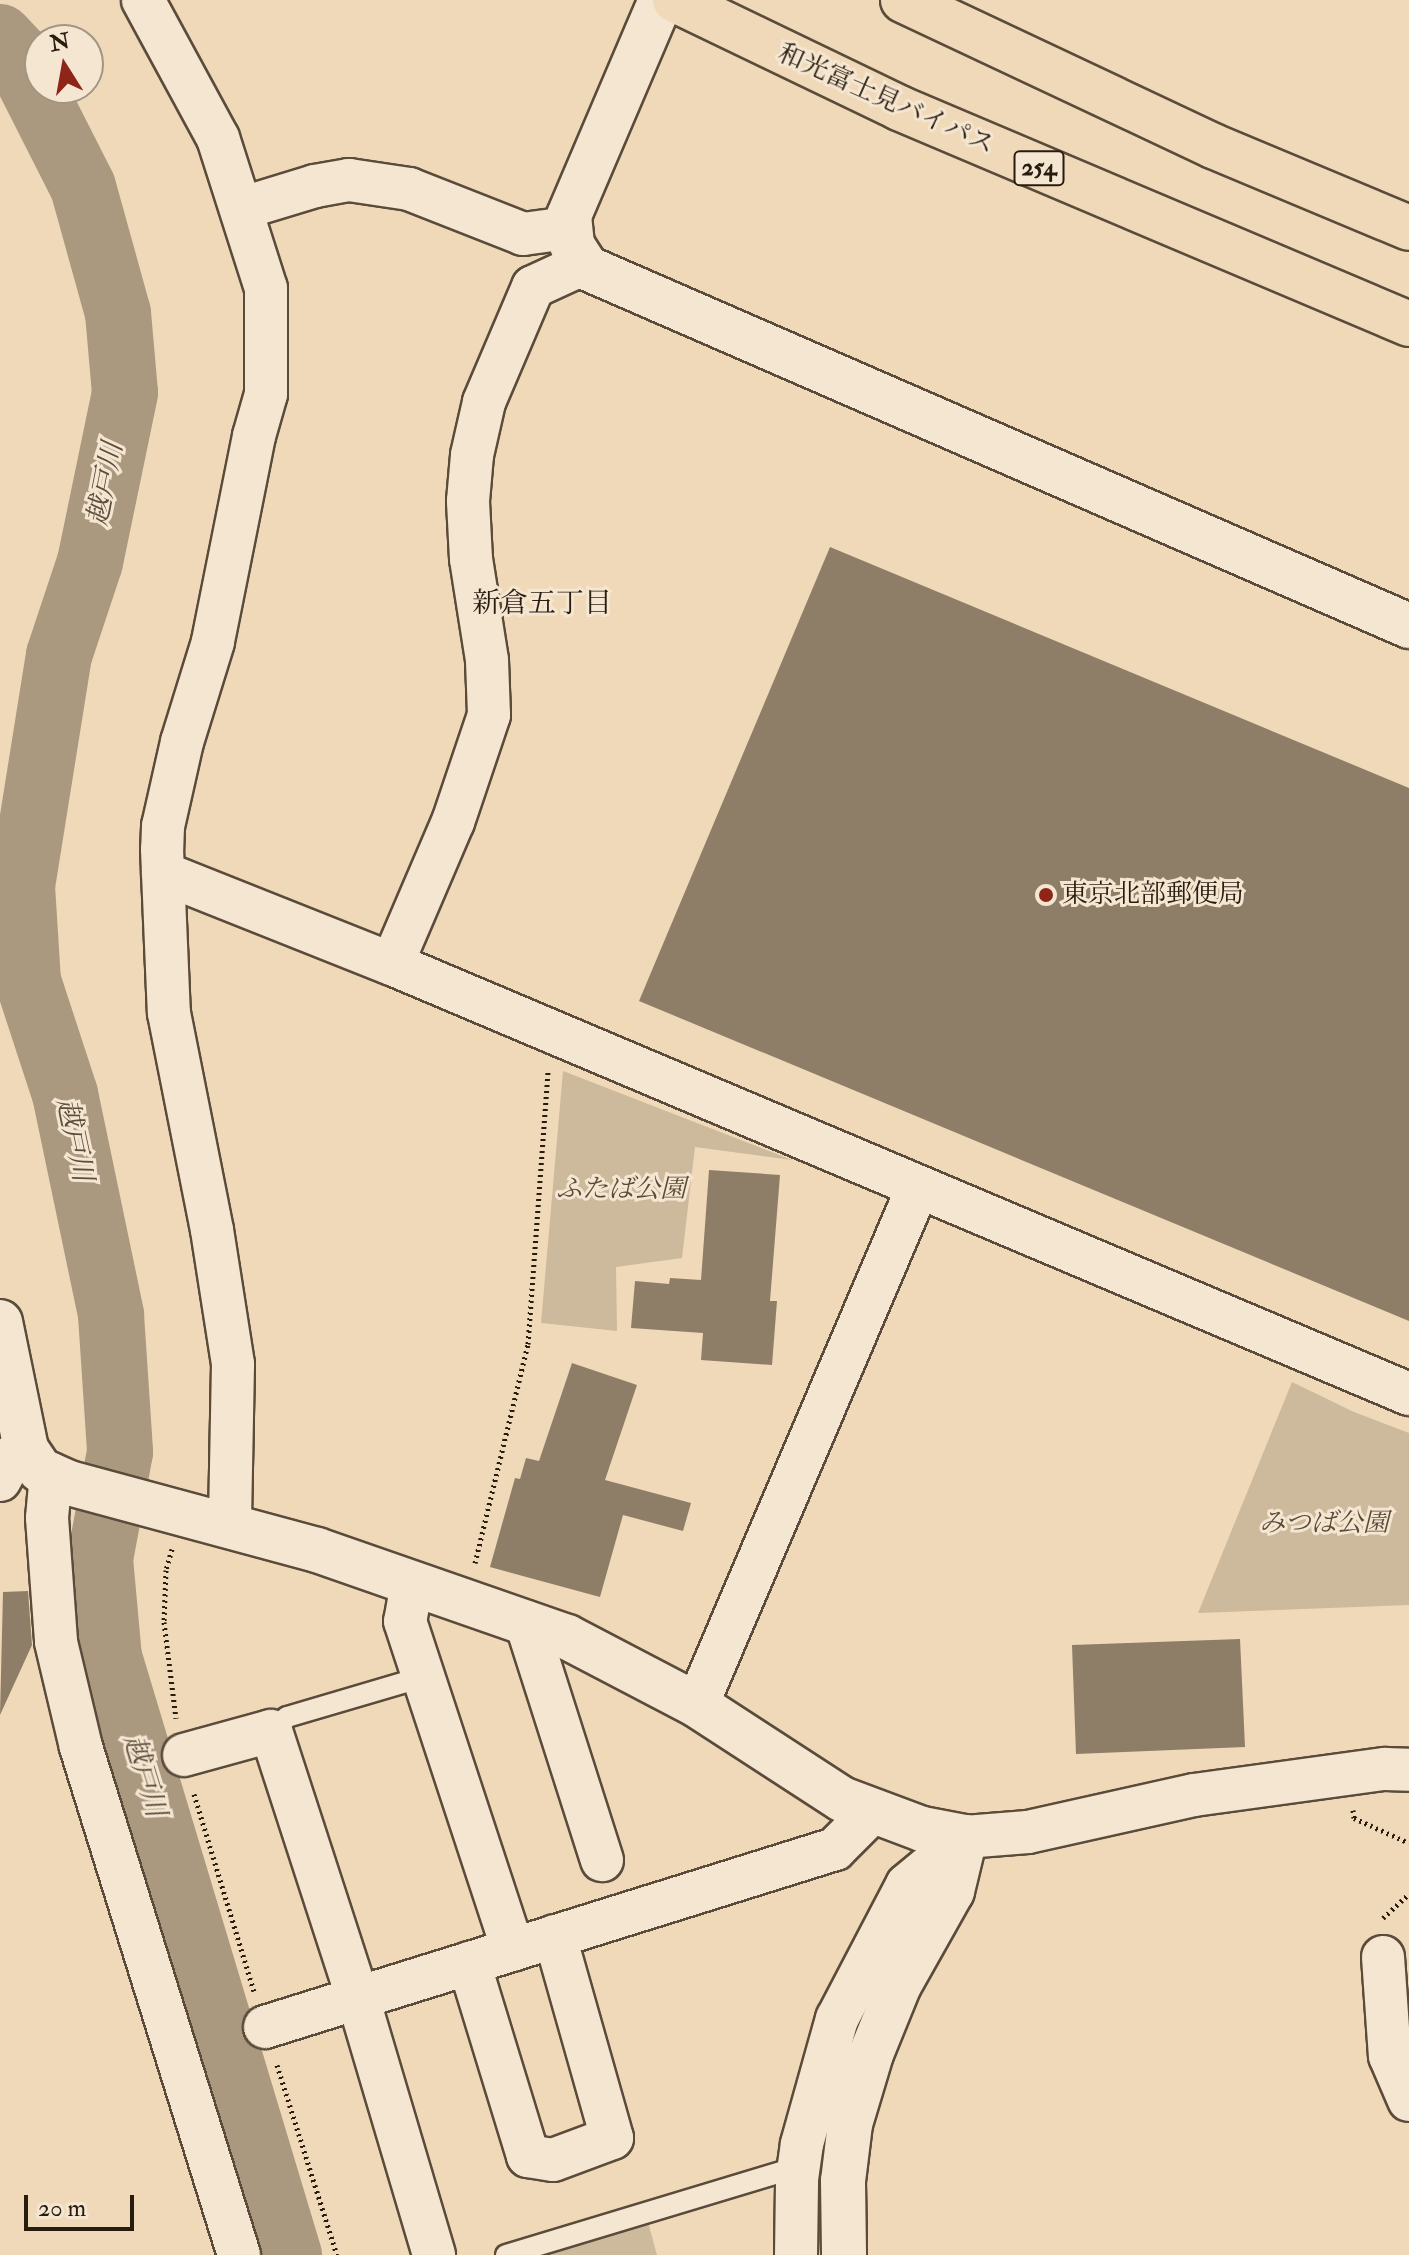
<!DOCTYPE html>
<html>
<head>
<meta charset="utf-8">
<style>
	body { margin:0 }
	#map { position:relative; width:1409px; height:2255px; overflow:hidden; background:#efd9b9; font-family:"IM FELL Double Pica","Noto Serif JP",serif }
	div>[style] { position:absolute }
	.green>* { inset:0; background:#cdb99c }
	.river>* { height:66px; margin:-33px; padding:0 33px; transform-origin:33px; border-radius:33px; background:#ab997f }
	.building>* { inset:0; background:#8f7e67 }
	.path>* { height:5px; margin-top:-2.5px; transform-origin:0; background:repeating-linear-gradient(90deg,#281c0f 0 2px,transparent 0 6px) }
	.roads { filter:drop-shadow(2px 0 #5a4b3a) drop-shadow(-2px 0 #5a4b3a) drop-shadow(0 2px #5a4b3a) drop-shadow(0 -2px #5a4b3a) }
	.service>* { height:20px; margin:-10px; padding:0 10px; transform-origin:10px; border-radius:10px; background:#f5e6d2 }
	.minor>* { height:42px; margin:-21px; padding:0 21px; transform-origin:21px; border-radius:21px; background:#f5e6d2 }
	.tertiary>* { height:44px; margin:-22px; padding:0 22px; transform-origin:22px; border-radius:22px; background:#f5e6d2 }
	.trunk>* { height:44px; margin:-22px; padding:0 22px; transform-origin:22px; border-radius:22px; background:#efd9b9 }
	.dots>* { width:22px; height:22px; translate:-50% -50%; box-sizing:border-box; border:4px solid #f5e6d2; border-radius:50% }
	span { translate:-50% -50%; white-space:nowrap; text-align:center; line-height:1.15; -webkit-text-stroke:6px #f5e6d2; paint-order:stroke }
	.shield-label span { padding:2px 6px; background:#f5e6d2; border:2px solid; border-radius:6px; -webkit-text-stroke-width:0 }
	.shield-label { font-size:24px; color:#281c0f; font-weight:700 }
	.street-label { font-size:26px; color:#281c0f }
	.poi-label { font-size:26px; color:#281c0f }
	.left { translate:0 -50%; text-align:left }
	.park-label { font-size:26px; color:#5a4b39; font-style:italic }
	.water-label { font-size:28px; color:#5c4e3c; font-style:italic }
	.neighbourhood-label { font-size:28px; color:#281c0f }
	.north { position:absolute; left:24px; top:24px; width:80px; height:80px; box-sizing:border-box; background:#f5e6d2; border:2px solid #a39584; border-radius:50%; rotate:349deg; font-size:22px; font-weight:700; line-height:32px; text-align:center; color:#281c0f }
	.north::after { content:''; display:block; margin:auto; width:28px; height:36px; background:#8f2418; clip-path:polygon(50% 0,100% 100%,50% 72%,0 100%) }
	.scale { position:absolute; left:24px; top:2195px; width:110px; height:36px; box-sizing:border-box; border:4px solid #281c0f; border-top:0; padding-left:10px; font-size:24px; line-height:28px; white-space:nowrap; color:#281c0f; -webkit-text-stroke:6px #f5e6d2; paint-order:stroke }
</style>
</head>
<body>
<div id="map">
	<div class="green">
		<i style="clip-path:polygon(563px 1071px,792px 1160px,695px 1147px,682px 1258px,616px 1267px,617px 1331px,541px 1323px)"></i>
		<i style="clip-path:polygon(1292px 1382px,1354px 1412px,1409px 1433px,1409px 1605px,1198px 1613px)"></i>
		<i style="clip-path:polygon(648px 2222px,657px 2255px,532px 2255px)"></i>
	</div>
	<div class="river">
		<i style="left:0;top:37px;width:22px;rotate:47deg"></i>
		<i style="left:15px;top:53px;width:150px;rotate:63.1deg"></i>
		<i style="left:83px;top:187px;width:131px;rotate:74.5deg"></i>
		<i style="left:118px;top:313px;width:80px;rotate:85deg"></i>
		<i style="left:125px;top:393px;width:173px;rotate:101.7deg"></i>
		<i style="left:90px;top:562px;width:98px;rotate:108.4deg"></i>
		<i style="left:59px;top:655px;width:234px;rotate:99.1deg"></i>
		<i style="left:22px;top:886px;width:95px;rotate:86.4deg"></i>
		<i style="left:28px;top:981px;width:119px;rotate:71.9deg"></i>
		<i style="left:65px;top:1094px;width:226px;rotate:78.2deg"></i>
		<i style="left:111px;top:1315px;width:137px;rotate:86.2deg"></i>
		<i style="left:120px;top:1452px;width:109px;rotate:100.6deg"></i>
		<i style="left:100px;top:1559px;width:98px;rotate:84.8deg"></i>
		<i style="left:109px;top:1657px;width:625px;rotate:73.25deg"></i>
	</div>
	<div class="building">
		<i style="clip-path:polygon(830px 547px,1409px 788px,1409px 1321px,639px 1001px)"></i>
		<i style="clip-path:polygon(709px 1170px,780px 1175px,770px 1301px,777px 1301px,772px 1365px,701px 1360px,703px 1333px,631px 1328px,635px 1281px,669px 1284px,670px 1278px,701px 1280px)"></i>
		<i style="clip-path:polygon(572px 1363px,637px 1385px,605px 1480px,691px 1503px,683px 1531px,623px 1515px,600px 1597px,490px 1567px,515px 1478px,520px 1479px,526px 1458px,539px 1461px)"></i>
		<i style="clip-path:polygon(28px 1591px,32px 1645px,0 1715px,3px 1592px)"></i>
		<i style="clip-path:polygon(1240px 1639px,1245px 1747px,1076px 1754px,1072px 1645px)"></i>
	</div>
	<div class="path">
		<i style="left:172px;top:1549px;width:22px;rotate:106deg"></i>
		<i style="left:166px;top:1570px;width:52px;rotate:92.2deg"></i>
		<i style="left:164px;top:1622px;width:97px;rotate:82.9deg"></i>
		<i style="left:475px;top:1563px;width:225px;rotate:-76.4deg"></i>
		<i style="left:528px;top:1344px;width:273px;rotate:-85.8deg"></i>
		<i style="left:194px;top:1794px;width:206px;rotate:73.1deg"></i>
		<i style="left:1353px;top:1810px;width:8px;rotate:83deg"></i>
		<i style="left:1354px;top:1818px;width:60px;rotate:24.4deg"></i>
		<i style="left:1383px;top:1918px;width:35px;rotate:-43deg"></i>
		<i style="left:277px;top:2065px;width:199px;rotate:72.5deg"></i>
	</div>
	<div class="roads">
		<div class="service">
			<i style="left:271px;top:1731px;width:21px;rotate:-41deg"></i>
			<i style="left:287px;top:1717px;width:142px;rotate:-16.4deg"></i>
			<i style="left:506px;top:2255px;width:305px;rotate:-16.8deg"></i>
		</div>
		<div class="minor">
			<i style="left:143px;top:0;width:157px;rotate:61.5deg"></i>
			<i style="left:218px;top:138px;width:157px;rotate:72.3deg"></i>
			<i style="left:266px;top:288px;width:106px;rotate:90deg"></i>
			<i style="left:266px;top:394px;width:44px;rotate:105.9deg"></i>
			<i style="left:254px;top:436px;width:210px;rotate:101.3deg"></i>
			<i style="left:213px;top:642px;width:105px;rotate:107.2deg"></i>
			<i style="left:182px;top:742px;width:86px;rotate:102.7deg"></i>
			<i style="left:163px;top:826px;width:23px;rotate:92deg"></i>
			<i style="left:162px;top:849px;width:164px;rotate:87.6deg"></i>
			<i style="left:169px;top:1013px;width:221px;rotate:78.8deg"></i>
			<i style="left:212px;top:1230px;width:136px;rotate:81.1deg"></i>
			<i style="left:233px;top:1364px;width:161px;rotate:91.1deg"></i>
			<i style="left:243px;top:208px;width:75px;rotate:-17deg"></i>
			<i style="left:315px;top:186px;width:35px;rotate:-10deg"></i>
			<i style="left:349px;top:180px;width:61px;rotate:8.5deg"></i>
			<i style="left:409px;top:189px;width:123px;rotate:21.5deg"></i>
			<i style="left:523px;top:234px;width:45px;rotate:-7.6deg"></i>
			<i style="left:163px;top:873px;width:246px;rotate:21.7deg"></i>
			<i style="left:392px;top:964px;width:1104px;rotate:22.92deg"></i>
			<i style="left:392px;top:964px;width:155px;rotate:-66.8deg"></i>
			<i style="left:453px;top:822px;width:113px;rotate:-71.4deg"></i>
			<i style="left:489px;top:715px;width:55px;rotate:-92.1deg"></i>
			<i style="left:487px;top:660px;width:102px;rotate:-99deg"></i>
			<i style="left:471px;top:559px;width:58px;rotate:-93deg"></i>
			<i style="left:468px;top:501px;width:46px;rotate:-85deg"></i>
			<i style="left:472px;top:455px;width:54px;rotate:-77.2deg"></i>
			<i style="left:484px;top:402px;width:125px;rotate:-66.9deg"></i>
			<i style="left:533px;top:287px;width:55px;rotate:-24.7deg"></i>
			<i style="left:51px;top:1474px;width:44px;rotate:95.2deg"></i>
			<i style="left:47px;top:1518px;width:124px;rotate:85.8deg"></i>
			<i style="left:56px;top:1642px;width:108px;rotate:76.6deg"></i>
			<i style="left:81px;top:1747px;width:532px;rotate:72.72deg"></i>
			<i style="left:0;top:1480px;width:27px;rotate:-62deg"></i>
			<i style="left:13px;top:1456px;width:15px;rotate:-28deg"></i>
			<i style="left:412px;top:1583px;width:39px;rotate:100deg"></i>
			<i style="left:405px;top:1621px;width:346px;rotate:71.8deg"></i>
			<i style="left:526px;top:1622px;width:250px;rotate:72.3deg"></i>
			<i style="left:697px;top:1705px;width:563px;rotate:-66.89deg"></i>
			<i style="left:184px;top:1755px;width:90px;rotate:-15.4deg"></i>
			<i style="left:271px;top:1731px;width:281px;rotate:72deg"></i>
			<i style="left:358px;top:1998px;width:268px;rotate:73.5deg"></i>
			<i style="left:1383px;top:1957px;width:99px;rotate:86deg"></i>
			<i style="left:1390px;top:2056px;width:48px;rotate:66.6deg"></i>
			<i style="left:469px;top:1963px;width:202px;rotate:73deg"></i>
			<i style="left:528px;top:2156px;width:25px;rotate:9deg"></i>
			<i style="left:553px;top:2160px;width:63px;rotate:-20.4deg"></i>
			<i style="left:612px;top:2138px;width:210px;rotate:-105.8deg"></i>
			<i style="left:265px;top:2027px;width:597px;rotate:-17.34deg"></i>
			<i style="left:835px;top:1849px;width:54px;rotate:-45deg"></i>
			<i style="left:796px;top:2255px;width:76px;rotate:-89.2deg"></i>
			<i style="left:797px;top:2179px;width:35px;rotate:-82deg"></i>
			<i style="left:802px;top:2144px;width:130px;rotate:-74.4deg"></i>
			<i style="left:837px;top:2019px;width:151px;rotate:-62.4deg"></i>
			<i style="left:907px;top:1885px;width:75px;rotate:-39.6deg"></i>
			<i style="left:965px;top:1837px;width:63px;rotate:-4.5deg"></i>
			<i style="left:1028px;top:1832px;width:170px;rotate:-12.6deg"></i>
			<i style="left:1194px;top:1795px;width:193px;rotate:-7.8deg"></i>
			<i style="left:1385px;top:1769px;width:24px;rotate:2deg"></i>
		</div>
		<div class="tertiary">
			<i style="left:661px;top:0;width:235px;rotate:113.1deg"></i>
			<i style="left:569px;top:216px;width:29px;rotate:84deg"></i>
			<i style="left:572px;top:245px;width:27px;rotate:57deg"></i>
			<i style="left:587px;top:268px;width:897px;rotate:23.53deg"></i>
			<i style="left:0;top:1322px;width:130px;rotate:78.4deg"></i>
			<i style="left:26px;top:1449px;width:25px;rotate:56deg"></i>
			<i style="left:40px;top:1470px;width:32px;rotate:24deg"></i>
			<i style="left:69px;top:1483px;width:257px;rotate:15.1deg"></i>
			<i style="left:317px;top:1550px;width:265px;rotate:19.2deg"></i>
			<i style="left:567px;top:1637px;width:147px;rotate:27.6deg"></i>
			<i style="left:697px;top:1705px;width:173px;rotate:33deg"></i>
			<i style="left:842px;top:1799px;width:85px;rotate:20.6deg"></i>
			<i style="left:922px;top:1829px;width:44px;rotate:10.5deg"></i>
			<i style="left:965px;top:1837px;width:56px;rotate:103.5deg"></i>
			<i style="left:952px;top:1891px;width:108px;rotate:119.4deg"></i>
			<i style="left:899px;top:1985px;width:74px;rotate:112.1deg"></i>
			<i style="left:871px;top:2054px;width:73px;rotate:106.7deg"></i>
			<i style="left:850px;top:2124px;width:57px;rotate:97deg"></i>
			<i style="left:843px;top:2181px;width:74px;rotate:89.2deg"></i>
		</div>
		<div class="trunk">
			<i style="left:675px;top:0;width:249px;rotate:25.7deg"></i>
			<i style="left:899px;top:108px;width:554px;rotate:22.95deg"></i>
			<i style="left:903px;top:0;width:343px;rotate:25.2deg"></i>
			<i style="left:1213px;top:146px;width:212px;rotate:22.7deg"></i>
		</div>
	</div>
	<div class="dots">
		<i style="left:1046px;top:895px;background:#8f2418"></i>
	</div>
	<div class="shield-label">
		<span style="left:1039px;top:168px">254</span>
	</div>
	<div class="street-label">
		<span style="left:886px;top:100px;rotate:24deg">和光富士見バイパス</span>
	</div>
	<div class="poi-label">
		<span class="left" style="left:1062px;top:895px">東京北部郵便局</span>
	</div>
	<div class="park-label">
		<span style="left:621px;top:1190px">ふたば公園</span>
		<span style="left:1324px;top:1524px">みつば公園</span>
	</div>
	<div class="water-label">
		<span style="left:106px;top:484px;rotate:-79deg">越戸川</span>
		<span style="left:74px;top:1140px;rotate:78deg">越戸川</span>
		<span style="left:144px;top:1776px;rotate:73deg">越戸川</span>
	</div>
	<div class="neighbourhood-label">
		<span style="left:542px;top:604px">新倉五丁目</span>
	</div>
	<div class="north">N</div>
	<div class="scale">20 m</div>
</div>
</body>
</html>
